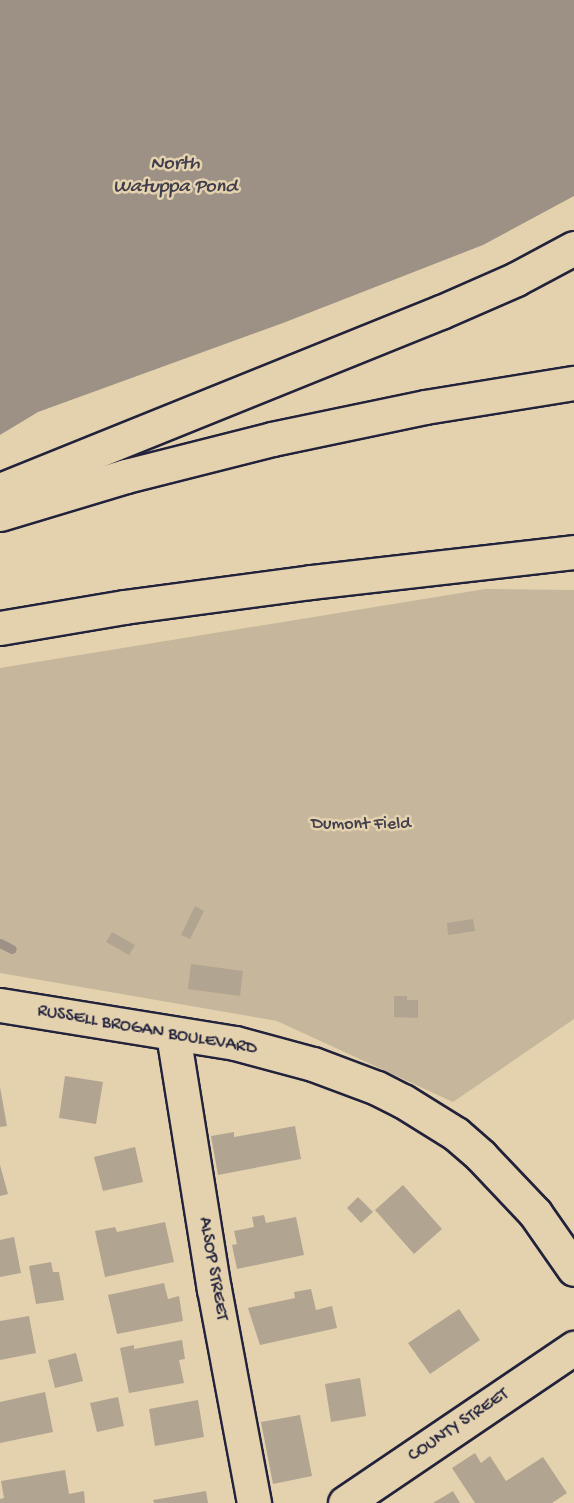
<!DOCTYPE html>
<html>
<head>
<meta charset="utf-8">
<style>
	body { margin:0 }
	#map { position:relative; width:574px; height:1503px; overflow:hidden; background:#e4d2af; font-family:"Gochi Hand",sans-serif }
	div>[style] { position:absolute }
	.green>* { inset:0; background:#c5b69c }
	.water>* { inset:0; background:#9c9184 }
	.stream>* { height:9px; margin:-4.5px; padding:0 4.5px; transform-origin:4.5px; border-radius:4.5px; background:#9c9184 }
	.building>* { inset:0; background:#b1a491 }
	.roads { filter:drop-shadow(2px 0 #22223b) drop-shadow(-2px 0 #22223b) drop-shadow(0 2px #22223b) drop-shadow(0 -2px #22223b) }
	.minor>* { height:33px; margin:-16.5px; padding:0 16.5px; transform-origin:16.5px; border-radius:16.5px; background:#e4d2af }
	.highway>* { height:33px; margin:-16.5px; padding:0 16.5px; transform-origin:16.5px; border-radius:16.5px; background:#e4d2af }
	span { translate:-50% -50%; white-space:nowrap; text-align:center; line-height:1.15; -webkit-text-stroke:5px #e4d2af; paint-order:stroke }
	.park-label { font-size:18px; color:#43404e }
	.street-label { font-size:18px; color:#22223b }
	.water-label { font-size:20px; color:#403e4d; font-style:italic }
</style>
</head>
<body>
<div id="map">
	<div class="green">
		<i style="clip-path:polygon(485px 589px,574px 590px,574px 1019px,453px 1102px,277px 1021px,0 973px,0 668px)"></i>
	</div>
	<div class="water">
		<i style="clip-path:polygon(0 0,574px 0,574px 196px,483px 245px,283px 323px,38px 412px,0 435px)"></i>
	</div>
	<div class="stream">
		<i style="left:0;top:943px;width:13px;rotate:27deg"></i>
	</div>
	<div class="building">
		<i style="clip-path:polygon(195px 906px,204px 911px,190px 939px,181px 935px)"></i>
		<i style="clip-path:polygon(473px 919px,475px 931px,448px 935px,447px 923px)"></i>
		<i style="clip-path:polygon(112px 932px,135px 945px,129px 955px,106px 942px)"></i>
		<i style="clip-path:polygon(191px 964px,243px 971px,240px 996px,188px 989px)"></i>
		<i style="clip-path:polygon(394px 996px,407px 996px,407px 1000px,418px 1000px,418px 1018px,394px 1017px)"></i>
		<i style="clip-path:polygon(65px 1076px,103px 1082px,96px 1124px,59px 1118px)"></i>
		<i style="clip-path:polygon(0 1087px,7px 1126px,0 1127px)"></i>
		<i style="clip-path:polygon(295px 1126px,301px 1159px,218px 1175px,211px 1136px,234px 1132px,234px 1137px)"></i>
		<i style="clip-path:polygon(135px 1147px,143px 1182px,103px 1191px,94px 1157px)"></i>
		<i style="clip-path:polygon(0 1165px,8px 1194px,0 1196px)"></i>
		<i style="clip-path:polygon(403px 1185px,442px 1229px,414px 1254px,375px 1210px)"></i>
		<i style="clip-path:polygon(358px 1197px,373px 1212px,361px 1223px,347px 1208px)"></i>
		<i style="clip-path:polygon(264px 1215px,266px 1223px,296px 1217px,304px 1255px,237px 1269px,232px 1245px,237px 1244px,234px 1231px,254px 1227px,252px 1217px)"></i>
		<i style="clip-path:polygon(165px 1222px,174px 1262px,105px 1277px,95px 1231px,115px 1227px,117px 1232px)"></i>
		<i style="clip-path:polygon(14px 1237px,21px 1273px,0 1277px,0 1240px)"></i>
		<i style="clip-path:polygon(51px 1262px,53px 1272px,59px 1272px,64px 1300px,36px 1304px,29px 1266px)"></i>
		<i style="clip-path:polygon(164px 1283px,168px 1299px,179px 1296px,183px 1321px,117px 1334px,108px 1295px)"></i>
		<i style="clip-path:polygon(311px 1289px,316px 1310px,332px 1306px,337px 1328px,260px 1345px,248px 1308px,295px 1298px,294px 1292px)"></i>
		<i style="clip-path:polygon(459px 1309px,480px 1340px,430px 1374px,408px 1343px)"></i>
		<i style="clip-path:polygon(29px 1316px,36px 1353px,0 1360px,0 1321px)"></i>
		<i style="clip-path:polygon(182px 1340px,185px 1359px,179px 1360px,184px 1383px,129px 1393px,120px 1348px,134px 1345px,134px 1349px)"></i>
		<i style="clip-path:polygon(76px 1353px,83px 1381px,55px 1388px,48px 1360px)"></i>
		<i style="clip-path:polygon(360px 1378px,366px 1416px,331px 1422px,325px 1384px)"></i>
		<i style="clip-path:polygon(45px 1392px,53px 1432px,0 1443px,0 1402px)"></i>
		<i style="clip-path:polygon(118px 1397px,124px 1426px,97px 1432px,90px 1403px)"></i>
		<i style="clip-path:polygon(198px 1400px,204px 1437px,155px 1446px,149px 1409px)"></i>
		<i style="clip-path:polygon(300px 1415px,312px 1476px,273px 1484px,261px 1422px)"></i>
		<i style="clip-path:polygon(475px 1453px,481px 1463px,490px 1456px,506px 1481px,543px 1457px,567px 1493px,552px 1503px,475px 1503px,452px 1468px)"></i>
		<i style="clip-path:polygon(65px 1470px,69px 1494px,84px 1491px,85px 1503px,0 1503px,0 1499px,4px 1498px,1px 1481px)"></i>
		<i style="clip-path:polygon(206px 1491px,208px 1503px,154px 1503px,153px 1500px)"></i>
		<i style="clip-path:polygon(453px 1491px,460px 1503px,433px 1503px)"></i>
	</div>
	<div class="roads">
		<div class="minor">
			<i style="left:0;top:1005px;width:238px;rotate:9.2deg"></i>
			<i style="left:235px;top:1043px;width:81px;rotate:15.1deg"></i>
			<i style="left:313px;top:1064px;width:68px;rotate:20.6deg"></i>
			<i style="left:377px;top:1088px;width:29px;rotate:27deg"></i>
			<i style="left:403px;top:1101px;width:62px;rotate:31.9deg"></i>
			<i style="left:456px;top:1134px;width:33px;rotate:41deg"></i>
			<i style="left:481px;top:1156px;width:79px;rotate:46.5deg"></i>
			<i style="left:535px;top:1213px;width:68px;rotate:55.1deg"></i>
			<i style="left:173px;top:1034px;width:258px;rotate:80.9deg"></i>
			<i style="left:214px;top:1289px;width:218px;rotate:79.4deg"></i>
			<i style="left:345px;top:1503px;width:277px;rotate:-34.1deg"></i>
		</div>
		<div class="highway">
			<i style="left:0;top:490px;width:476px;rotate:-22deg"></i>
			<i style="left:441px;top:312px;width:82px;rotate:-23.7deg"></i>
			<i style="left:516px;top:279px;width:66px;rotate:-28.1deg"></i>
			<i style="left:0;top:514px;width:132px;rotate:-16.8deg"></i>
			<i style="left:126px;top:476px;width:151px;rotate:-14.2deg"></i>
			<i style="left:272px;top:439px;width:156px;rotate:-11.8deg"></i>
			<i style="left:425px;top:407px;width:151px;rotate:-9.2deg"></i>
			<i style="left:0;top:628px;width:126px;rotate:-9.6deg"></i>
			<i style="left:124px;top:607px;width:189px;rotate:-7.6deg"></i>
			<i style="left:311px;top:582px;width:265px;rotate:-6.5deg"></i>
		</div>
	</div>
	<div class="park-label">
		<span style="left:361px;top:825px">Dumont Field</span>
	</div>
	<div class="street-label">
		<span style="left:147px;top:1031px;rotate:10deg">RUSSELL BROGAN BOULEVARD</span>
		<span style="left:212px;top:1269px;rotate:80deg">ALSOP STREET</span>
		<span style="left:459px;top:1426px;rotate:-34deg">COUNTY STREET</span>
	</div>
	<div class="water-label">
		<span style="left:175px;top:176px">North<br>Watuppa Pond</span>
	</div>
</div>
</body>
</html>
